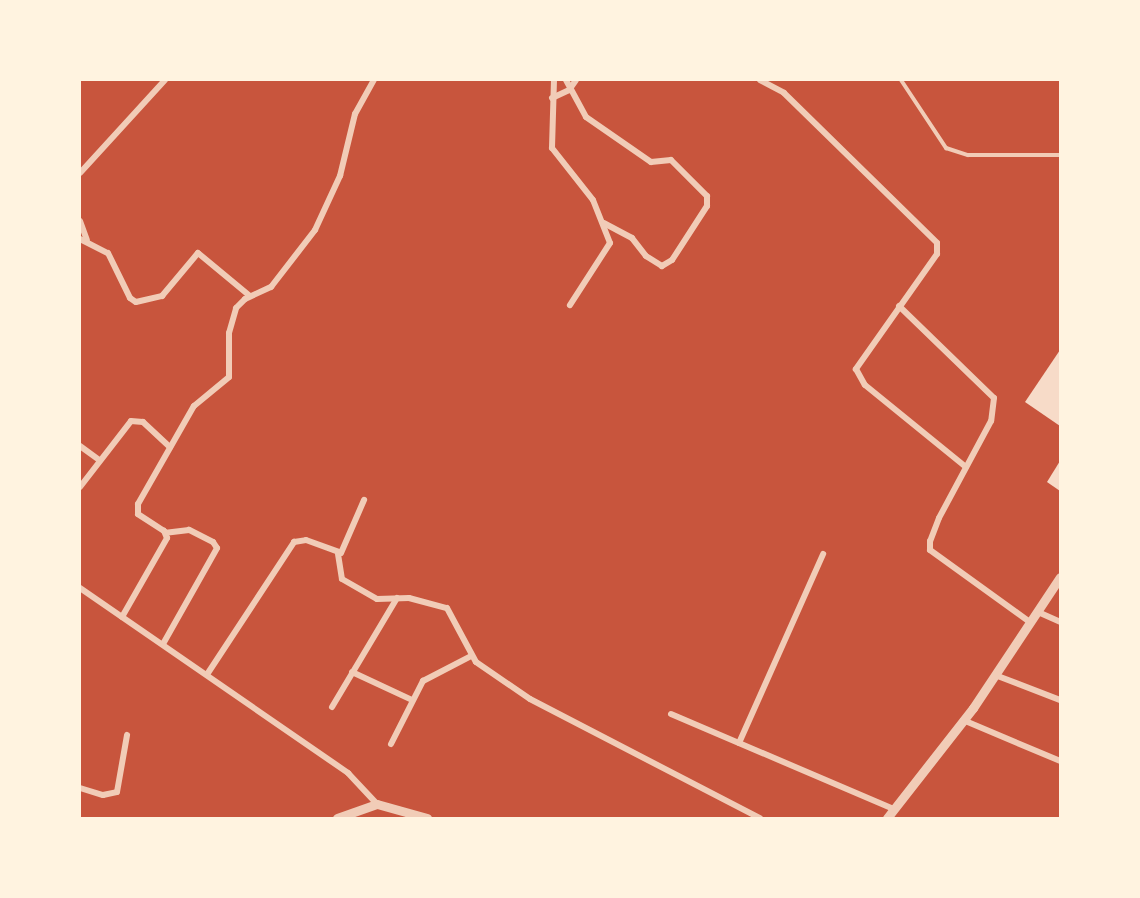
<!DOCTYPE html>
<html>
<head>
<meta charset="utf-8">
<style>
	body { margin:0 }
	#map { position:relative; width:1140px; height:898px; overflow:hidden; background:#c8553d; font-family:"Varela Round",sans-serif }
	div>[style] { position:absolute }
	.building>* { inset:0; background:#f7dbc8 }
	.service>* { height:4px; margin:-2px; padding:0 2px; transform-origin:2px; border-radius:2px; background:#f1ccb7 }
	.minor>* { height:6px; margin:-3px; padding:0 3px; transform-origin:3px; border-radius:3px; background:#f1ccb7 }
	.tertiary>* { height:9px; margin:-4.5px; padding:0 4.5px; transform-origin:4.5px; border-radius:4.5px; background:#f1ccb7 }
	span { translate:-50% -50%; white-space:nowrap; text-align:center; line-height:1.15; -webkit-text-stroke:4.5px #fff3e0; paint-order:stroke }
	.frame { position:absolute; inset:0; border:81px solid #fff3e0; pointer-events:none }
</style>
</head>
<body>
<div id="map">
	<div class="building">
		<i style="clip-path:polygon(1060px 350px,1060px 426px,1025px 402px)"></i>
		<i style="clip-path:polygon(1060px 461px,1060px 491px,1047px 482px)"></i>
	</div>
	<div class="service">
		<i style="left:901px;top:80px;width:82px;rotate:56.5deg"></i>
		<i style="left:946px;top:148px;width:23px;rotate:18deg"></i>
		<i style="left:968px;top:155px;width:92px"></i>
	</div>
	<div class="minor">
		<i style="left:554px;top:80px;width:68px;rotate:91.7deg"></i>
		<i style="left:552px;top:148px;width:66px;rotate:51.7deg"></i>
		<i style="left:593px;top:200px;width:46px;rotate:68.4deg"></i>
		<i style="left:610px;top:243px;width:74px;rotate:122.8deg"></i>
		<i style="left:566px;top:80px;width:42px;rotate:61.6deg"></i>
		<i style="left:586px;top:117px;width:79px;rotate:34.7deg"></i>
		<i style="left:651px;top:162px;width:20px;rotate:-6deg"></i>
		<i style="left:671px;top:160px;width:51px;rotate:45deg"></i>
		<i style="left:707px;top:196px;width:10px;rotate:90deg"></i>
		<i style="left:707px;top:206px;width:64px;rotate:122.9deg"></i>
		<i style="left:672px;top:260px;width:12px;rotate:149deg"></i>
		<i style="left:662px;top:266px;width:19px;rotate:-148deg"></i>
		<i style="left:646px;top:256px;width:23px;rotate:-128deg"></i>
		<i style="left:632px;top:238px;width:32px;rotate:-152deg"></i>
		<i style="left:760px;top:80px;width:27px;rotate:28deg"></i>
		<i style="left:784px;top:93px;width:214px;rotate:44.4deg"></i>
		<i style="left:937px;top:243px;width:11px;rotate:90deg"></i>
		<i style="left:937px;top:254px;width:141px;rotate:125.2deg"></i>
		<i style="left:856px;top:369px;width:18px;rotate:61deg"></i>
		<i style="left:865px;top:385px;width:130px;rotate:39.1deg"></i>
		<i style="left:552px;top:98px;width:19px;rotate:-25deg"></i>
		<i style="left:569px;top:90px;width:12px;rotate:-55deg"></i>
		<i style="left:80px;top:173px;width:126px;rotate:-47.6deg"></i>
		<i style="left:80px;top:221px;width:20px;rotate:70deg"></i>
		<i style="left:80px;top:239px;width:31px;rotate:27deg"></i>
		<i style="left:108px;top:253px;width:50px;rotate:63.9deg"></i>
		<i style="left:130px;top:298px;width:7px;rotate:34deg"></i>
		<i style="left:136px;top:302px;width:27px;rotate:-13deg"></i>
		<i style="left:162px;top:296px;width:56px;rotate:-50.1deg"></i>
		<i style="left:198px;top:253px;width:67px;rotate:39.6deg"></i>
		<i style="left:899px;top:306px;width:132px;rotate:44.1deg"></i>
		<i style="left:994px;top:398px;width:23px;rotate:97deg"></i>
		<i style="left:991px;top:421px;width:110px;rotate:118.2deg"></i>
		<i style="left:939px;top:518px;width:25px;rotate:111deg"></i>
		<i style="left:930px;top:541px;width:9px;rotate:90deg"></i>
		<i style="left:930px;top:550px;width:123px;rotate:35.8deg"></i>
		<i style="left:80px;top:446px;width:24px;rotate:36deg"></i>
		<i style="left:80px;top:487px;width:83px;rotate:-52.3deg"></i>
		<i style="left:131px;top:421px;width:12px;rotate:5deg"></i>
		<i style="left:143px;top:422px;width:37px;rotate:43deg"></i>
		<i style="left:338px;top:554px;width:25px;rotate:81deg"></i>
		<i style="left:342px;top:579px;width:40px;rotate:29.7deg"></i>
		<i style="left:377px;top:599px;width:32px;rotate:-2deg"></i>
		<i style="left:409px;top:598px;width:39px;rotate:15deg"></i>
		<i style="left:447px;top:608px;width:61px;rotate:61.8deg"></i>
		<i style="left:476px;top:662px;width:65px;rotate:34.4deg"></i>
		<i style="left:530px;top:699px;width:259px;rotate:27.4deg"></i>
		<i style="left:80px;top:588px;width:326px;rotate:34.6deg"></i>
		<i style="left:348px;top:773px;width:42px;rotate:46.9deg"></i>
		<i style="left:1038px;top:612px;width:24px;rotate:24deg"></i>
		<i style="left:122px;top:617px;width:91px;rotate:-60.3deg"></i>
		<i style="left:167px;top:538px;width:8px;rotate:-113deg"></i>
		<i style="left:164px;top:531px;width:31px;rotate:-147deg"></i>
		<i style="left:138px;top:514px;width:10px;rotate:-90deg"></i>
		<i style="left:138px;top:504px;width:113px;rotate:-60.3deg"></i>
		<i style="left:194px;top:406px;width:45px;rotate:-39.6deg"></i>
		<i style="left:229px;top:377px;width:44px;rotate:-90deg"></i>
		<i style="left:229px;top:333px;width:26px;rotate:-74deg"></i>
		<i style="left:236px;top:308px;width:13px;rotate:-45deg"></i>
		<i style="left:245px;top:299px;width:29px;rotate:-25deg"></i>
		<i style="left:271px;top:287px;width:72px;rotate:-52.3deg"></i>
		<i style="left:315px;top:230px;width:60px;rotate:-65.2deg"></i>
		<i style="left:340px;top:176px;width:64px;rotate:-76.4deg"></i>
		<i style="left:355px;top:114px;width:39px;rotate:-61deg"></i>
		<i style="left:163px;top:644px;width:110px;rotate:-60.6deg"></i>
		<i style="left:217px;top:548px;width:7px;rotate:-124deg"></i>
		<i style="left:213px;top:542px;width:27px;rotate:-153deg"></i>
		<i style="left:189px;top:530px;width:23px;rotate:173deg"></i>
		<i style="left:352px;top:672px;width:66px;rotate:25deg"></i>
		<i style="left:208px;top:673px;width:157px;rotate:-56.7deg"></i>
		<i style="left:294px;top:542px;width:12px;rotate:-9deg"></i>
		<i style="left:306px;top:540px;width:37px;rotate:20deg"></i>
		<i style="left:341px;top:553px;width:58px;rotate:-66.5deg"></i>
		<i style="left:995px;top:675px;width:70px;rotate:21deg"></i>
		<i style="left:332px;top:707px;width:127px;rotate:-59.2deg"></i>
		<i style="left:671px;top:714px;width:242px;rotate:23.1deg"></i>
		<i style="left:963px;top:720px;width:105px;rotate:22.9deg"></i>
		<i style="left:739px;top:743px;width:207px;rotate:-66deg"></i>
		<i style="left:391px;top:744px;width:71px;rotate:-63.1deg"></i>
		<i style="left:423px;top:681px;width:54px;rotate:-27.5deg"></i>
		<i style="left:80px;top:788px;width:24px;rotate:17deg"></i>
		<i style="left:103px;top:795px;width:14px;rotate:-12deg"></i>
		<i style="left:117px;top:792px;width:58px;rotate:-80deg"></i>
	</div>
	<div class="tertiary">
		<i style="left:337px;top:818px;width:42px;rotate:-19.3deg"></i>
		<i style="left:377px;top:804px;width:52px;rotate:15.6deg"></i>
		<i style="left:887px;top:818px;width:140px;rotate:-52deg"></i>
		<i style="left:973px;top:708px;width:157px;rotate:-56.4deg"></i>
	</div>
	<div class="frame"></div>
</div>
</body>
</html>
